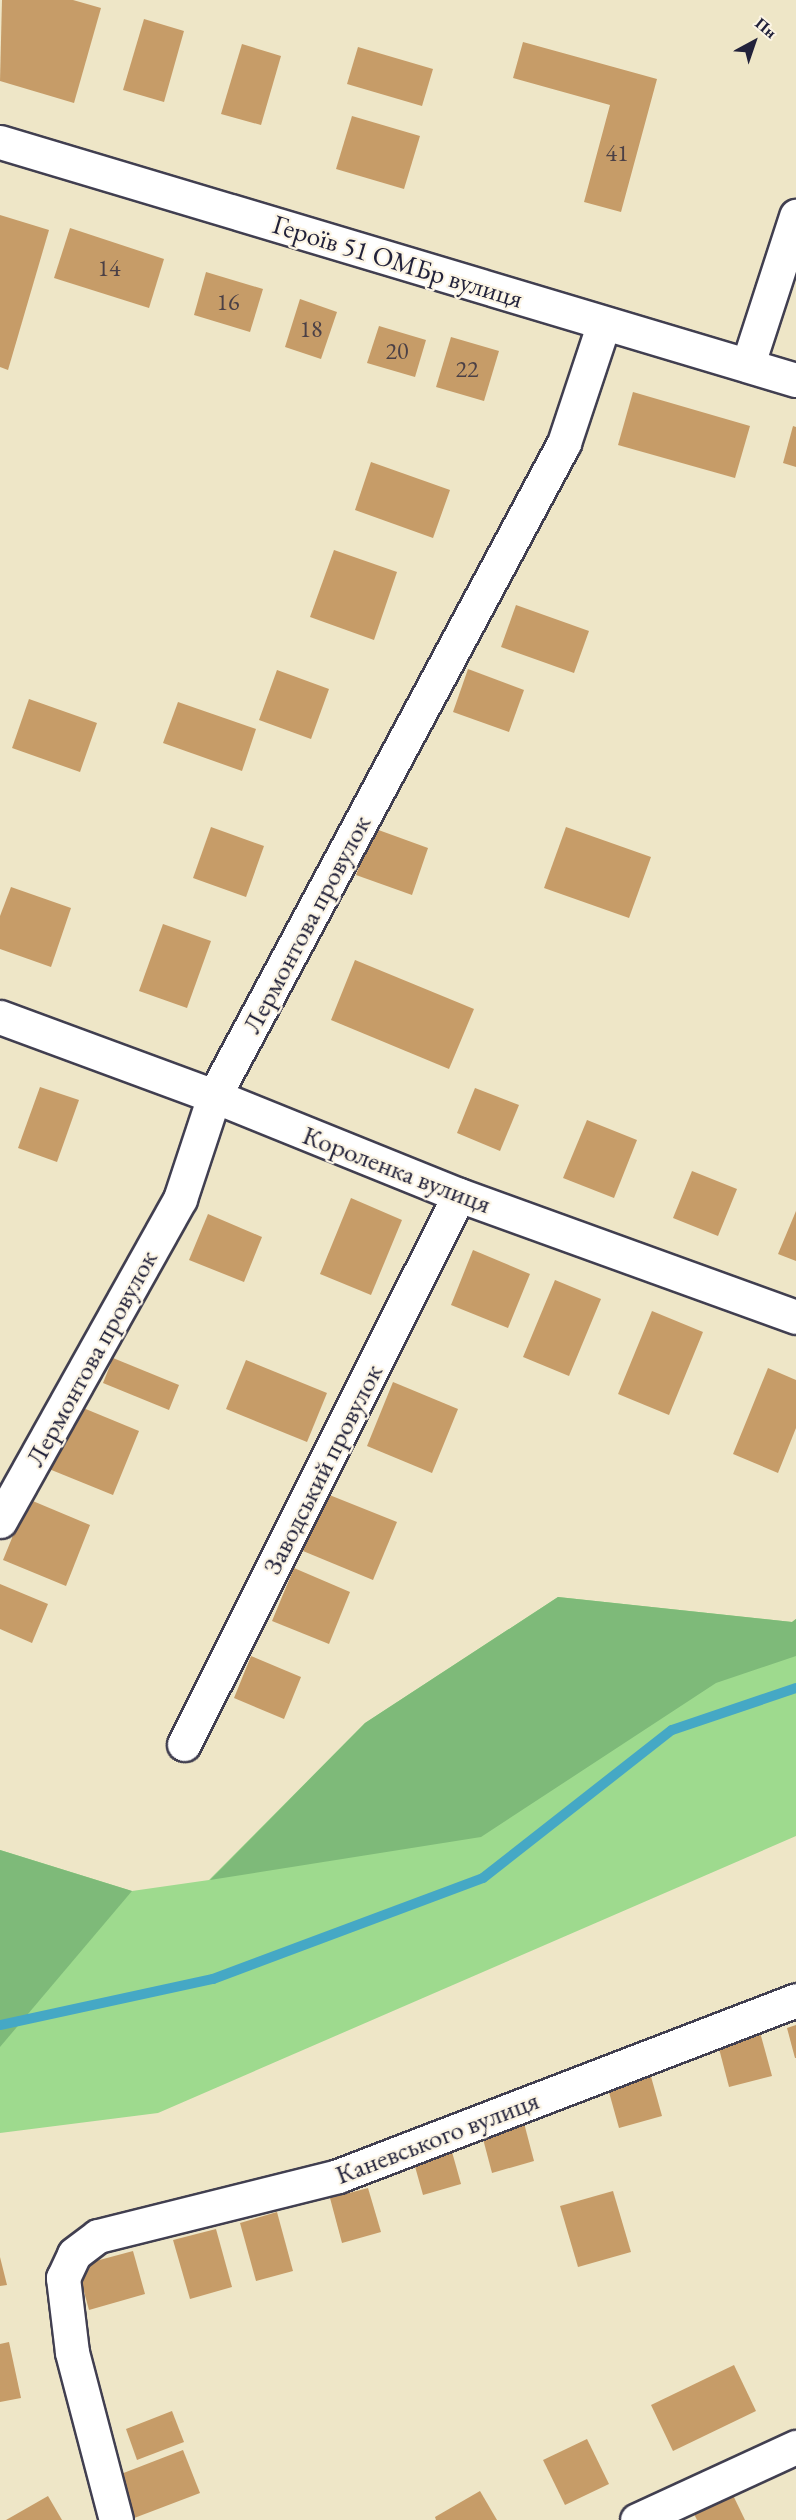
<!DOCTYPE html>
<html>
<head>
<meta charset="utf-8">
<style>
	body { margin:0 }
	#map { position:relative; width:796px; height:2520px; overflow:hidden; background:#eee6c7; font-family:"EB Garamond",serif }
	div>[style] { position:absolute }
	.green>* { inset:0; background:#9eda8e }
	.forest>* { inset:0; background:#7eba79 }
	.stream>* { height:10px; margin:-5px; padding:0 5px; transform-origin:5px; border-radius:5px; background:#45a8c5 }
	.building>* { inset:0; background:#c69c68 }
	.roads { filter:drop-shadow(2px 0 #413f50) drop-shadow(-2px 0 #413f50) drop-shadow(0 2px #413f50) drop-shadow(0 -2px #413f50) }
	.minor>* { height:33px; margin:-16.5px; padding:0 16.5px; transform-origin:16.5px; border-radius:16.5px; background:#fff }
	span { translate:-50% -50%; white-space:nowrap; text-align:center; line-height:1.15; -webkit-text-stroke:4.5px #fcf5e5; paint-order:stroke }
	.number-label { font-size:24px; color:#4b4046 }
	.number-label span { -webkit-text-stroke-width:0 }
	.street-label { font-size:27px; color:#22223b }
	.north { position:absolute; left:724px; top:12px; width:60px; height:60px; -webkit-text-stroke:4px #fcf5e5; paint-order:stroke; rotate:40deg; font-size:16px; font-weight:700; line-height:24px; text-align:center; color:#22223b }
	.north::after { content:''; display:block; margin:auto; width:21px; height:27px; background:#22223b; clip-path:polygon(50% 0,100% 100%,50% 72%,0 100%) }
</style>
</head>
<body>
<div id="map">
	<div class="green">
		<i style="clip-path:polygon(558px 1597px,792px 1622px,796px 1619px,796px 1836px,158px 2113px,0 2133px,0 1850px,132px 1891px,209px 1880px,365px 1723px)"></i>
	</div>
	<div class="forest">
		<i style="clip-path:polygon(558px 1597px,792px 1622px,796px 1619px,796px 1656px,716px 1683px,481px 1837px,210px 1880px,365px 1723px)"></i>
		<i style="clip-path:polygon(0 1850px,132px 1891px,0 2047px)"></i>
	</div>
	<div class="stream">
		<i style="left:0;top:2025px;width:218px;rotate:-12.2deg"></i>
		<i style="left:213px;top:1979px;width:288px;rotate:-20.5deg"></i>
		<i style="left:483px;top:1878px;width:240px;rotate:-38.1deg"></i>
		<i style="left:672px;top:1730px;width:131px;rotate:-18.7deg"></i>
	</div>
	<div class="building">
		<i style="clip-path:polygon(2px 0,73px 0,101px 8px,74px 103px,0 81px)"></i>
		<i style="clip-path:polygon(144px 19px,184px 31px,164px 102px,123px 90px)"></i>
		<i style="clip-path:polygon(523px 42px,657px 79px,621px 212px,584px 202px,610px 105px,513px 78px)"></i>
		<i style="clip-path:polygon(242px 44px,281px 56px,261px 125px,221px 114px)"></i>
		<i style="clip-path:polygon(358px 47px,433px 69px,422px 106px,347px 84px)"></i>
		<i style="clip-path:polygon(352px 116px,420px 136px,404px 189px,336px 169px)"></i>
		<i style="clip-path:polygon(0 215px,49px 230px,8px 370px,0 367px)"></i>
		<i style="clip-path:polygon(70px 228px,164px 259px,149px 308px,54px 278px)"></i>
		<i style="clip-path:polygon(206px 272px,263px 289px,250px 332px,194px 315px)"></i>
		<i style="clip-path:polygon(300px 299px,337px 312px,321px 359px,285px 347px)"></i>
		<i style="clip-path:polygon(379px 326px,426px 340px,415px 377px,367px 363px)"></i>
		<i style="clip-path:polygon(451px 337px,499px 351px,484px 401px,436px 387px)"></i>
		<i style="clip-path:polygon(633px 392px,750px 426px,735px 478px,618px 445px)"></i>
		<i style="clip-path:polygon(793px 426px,796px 427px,796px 467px,783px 463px)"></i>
		<i style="clip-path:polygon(371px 462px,450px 490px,433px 538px,355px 510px)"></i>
		<i style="clip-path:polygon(334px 550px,397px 572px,374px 640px,310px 617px)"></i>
		<i style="clip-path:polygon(516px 605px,589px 631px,574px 673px,501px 647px)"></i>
		<i style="clip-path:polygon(468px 669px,524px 690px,509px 732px,453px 712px)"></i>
		<i style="clip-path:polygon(277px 670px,329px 689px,311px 739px,259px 720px)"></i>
		<i style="clip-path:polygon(29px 699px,97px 723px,80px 772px,12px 748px)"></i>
		<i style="clip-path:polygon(178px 702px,256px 729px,242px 771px,163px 743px)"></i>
		<i style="clip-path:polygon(211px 827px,264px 846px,246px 897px,193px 878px)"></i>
		<i style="clip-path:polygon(566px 827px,651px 857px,629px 918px,544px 888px)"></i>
		<i style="clip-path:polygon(373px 828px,428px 848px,412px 895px,356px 875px)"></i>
		<i style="clip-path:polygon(11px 887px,71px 908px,51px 967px,0 949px,0 916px)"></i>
		<i style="clip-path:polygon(163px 924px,211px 941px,187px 1008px,139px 991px)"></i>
		<i style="clip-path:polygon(355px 960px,474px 1009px,449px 1069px,331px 1020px)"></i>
		<i style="clip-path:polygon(40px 1087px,79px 1100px,57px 1162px,18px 1148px)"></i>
		<i style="clip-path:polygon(475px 1088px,519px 1105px,500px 1151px,457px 1133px)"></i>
		<i style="clip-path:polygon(587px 1120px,637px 1140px,614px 1198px,563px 1178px)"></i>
		<i style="clip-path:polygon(692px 1171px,737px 1189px,718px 1236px,673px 1218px)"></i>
		<i style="clip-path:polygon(351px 1198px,402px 1220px,371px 1295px,320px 1274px)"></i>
		<i style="clip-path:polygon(796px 1211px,796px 1261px,778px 1254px)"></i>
		<i style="clip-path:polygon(208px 1214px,262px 1237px,244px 1282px,189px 1260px)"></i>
		<i style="clip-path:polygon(473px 1250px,530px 1274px,508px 1328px,451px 1305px)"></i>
		<i style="clip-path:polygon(555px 1280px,601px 1299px,569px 1376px,523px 1357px)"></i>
		<i style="clip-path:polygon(652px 1311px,703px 1332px,669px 1415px,618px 1394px)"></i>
		<i style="clip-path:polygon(113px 1358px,179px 1385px,169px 1410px,103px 1383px)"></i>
		<i style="clip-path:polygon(246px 1360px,327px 1393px,307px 1442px,226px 1409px)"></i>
		<i style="clip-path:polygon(768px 1368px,796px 1380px,796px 1428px,778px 1473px,733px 1454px)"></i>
		<i style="clip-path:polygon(393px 1382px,458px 1409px,432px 1473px,367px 1446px)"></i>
		<i style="clip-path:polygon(76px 1405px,139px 1431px,113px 1495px,49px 1469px)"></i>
		<i style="clip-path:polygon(327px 1494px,397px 1522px,373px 1580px,303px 1551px)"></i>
		<i style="clip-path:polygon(28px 1499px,90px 1525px,66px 1586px,3px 1560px)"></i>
		<i style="clip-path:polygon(294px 1568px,350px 1592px,329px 1644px,272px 1621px)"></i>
		<i style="clip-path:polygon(0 1584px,48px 1604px,32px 1643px,0 1629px)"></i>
		<i style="clip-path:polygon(251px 1656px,301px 1677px,284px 1719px,234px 1698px)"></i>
		<i style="clip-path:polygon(758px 2025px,772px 2076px,729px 2087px,716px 2037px)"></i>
		<i style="clip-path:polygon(796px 2025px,796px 2058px,795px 2058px,787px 2028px)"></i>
		<i style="clip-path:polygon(650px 2073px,662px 2116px,619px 2128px,607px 2085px)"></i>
		<i style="clip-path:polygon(524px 2123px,534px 2161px,492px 2173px,482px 2135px)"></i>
		<i style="clip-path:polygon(452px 2152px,461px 2184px,423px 2195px,414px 2163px)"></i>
		<i style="clip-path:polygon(368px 2188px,381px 2232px,342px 2243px,330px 2198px)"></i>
		<i style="clip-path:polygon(613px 2191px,631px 2252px,578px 2267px,560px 2206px)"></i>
		<i style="clip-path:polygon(277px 2212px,293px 2271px,256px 2281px,240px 2223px)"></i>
		<i style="clip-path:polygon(216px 2229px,232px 2287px,190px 2299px,173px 2240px)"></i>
		<i style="clip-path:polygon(133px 2251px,145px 2294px,89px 2310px,77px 2266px)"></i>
		<i style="clip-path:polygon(0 2257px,7px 2285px,0 2286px)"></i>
		<i style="clip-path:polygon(9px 2342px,21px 2398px,0 2402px,0 2344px)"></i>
		<i style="clip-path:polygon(734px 2365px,756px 2411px,673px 2451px,651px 2405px)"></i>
		<i style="clip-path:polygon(172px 2411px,184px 2442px,137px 2460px,126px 2429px)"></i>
		<i style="clip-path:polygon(587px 2439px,609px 2484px,565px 2505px,543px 2460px)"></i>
		<i style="clip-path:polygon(183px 2450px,200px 2493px,129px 2520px,108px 2479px)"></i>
		<i style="clip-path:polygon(730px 2489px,745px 2520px,697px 2520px,691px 2508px)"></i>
		<i style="clip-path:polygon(480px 2491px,497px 2520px,436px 2520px,435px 2517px)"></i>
		<i style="clip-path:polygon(48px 2496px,62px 2520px,6px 2520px)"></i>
	</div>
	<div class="roads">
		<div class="minor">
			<i style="left:0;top:142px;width:831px;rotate:16.65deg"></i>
			<i style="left:748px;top:364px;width:156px;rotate:-72deg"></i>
			<i style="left:0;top:1017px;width:228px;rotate:20.3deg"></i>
			<i style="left:214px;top:1096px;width:264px;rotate:22deg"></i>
			<i style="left:459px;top:1195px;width:358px;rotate:19.9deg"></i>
			<i style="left:0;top:1521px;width:369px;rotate:-60.8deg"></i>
			<i style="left:180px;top:1199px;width:108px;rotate:-71.7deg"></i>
			<i style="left:214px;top:1096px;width:741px;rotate:-61.81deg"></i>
			<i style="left:564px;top:443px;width:126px;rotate:-71.6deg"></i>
			<i style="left:184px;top:1744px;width:614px;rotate:-63.39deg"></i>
			<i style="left:116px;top:2520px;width:174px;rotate:-104.7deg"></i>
			<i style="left:72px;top:2352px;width:75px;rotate:-96.9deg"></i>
			<i style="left:63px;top:2278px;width:26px;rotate:-65deg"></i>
			<i style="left:74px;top:2254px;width:30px;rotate:-37deg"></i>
			<i style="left:98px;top:2236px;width:247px;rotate:-14deg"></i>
			<i style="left:338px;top:2176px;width:491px;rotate:-21deg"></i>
			<i style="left:637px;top:2520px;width:175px;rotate:-24.7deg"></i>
		</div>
	</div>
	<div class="number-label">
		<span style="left:617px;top:153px">41</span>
		<span style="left:109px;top:268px">14</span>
		<span style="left:228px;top:302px">16</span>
		<span style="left:311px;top:329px">18</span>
		<span style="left:397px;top:351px">20</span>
		<span style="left:467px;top:369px">22</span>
	</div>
	<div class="street-label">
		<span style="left:398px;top:261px;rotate:17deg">Героїв 51 ОМБр вулиця</span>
		<span style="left:306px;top:924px;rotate:-62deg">Лермонтова провулок</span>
		<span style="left:397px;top:1169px;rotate:21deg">Короленка вулиця</span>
		<span style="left:91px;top:1358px;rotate:-61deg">Лермонтова провулок</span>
		<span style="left:322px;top:1469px;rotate:-63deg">Заводський провулок</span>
		<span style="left:437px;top:2137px;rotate:-21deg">Каневського вулиця</span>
	</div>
	<div class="north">Пн</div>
</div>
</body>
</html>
